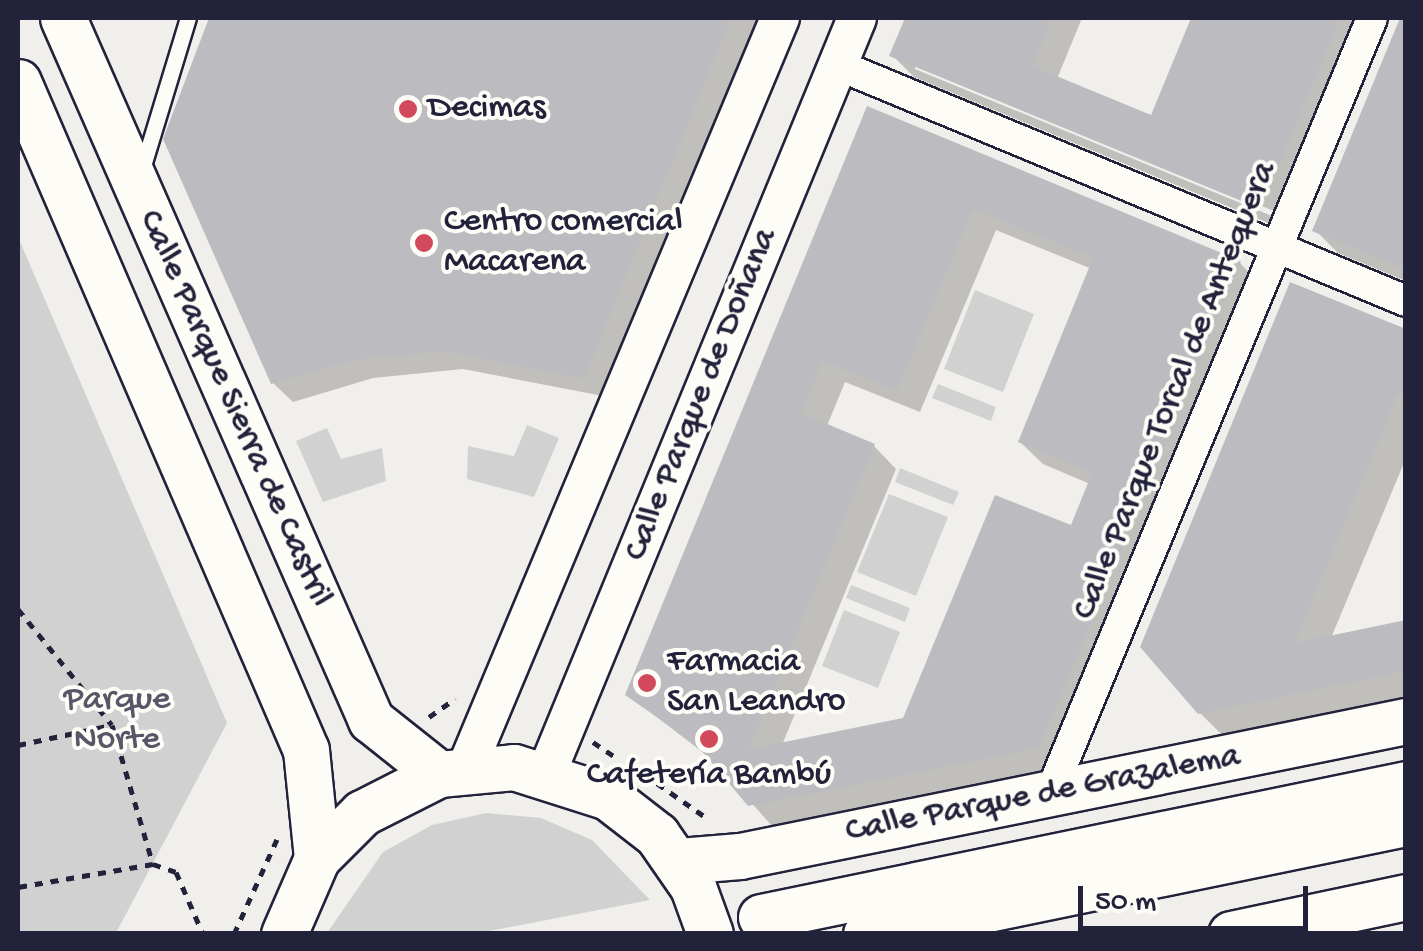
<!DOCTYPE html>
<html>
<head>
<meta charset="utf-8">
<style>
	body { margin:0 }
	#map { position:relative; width:1423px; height:951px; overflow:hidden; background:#f0efec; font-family:"Gochi Hand",sans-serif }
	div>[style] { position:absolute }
	.green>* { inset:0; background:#d2d1d1 }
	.shadow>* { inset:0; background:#0003 }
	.building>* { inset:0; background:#bcbcc0 }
	.primary-tunnel>* { height:45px; margin-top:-22.5px; transform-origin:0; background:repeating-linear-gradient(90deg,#c7c6c9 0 45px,transparent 0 67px) }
	.path>* { height:5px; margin-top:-2.5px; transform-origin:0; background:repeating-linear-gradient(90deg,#22223b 0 8px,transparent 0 16px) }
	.roads { filter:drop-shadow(2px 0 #22223b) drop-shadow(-2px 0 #22223b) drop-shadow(0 2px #22223b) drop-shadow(0 -2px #22223b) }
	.service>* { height:15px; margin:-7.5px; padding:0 7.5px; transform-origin:7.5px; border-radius:7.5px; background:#fdfcf7 }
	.minor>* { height:30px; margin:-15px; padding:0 15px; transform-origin:15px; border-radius:15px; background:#fdfcf7 }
	.tertiary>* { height:38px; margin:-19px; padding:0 19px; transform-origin:19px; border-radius:19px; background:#fdfcf7 }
	.primary>* { height:45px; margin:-22.5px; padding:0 22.5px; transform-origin:22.5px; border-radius:22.5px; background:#fdfcf7 }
	.dots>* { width:28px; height:28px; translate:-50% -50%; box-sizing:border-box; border:5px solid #fdfcf7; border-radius:50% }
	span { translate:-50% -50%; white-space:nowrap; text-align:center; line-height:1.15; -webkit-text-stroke:8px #fdfcf7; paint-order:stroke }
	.poi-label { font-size:35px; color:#22223b }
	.left { translate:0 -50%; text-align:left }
	.street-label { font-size:35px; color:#22223b }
	.park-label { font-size:35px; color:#575768 }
	.frame { position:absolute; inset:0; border:20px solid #22223b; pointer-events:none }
	.scale { position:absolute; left:1078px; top:886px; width:230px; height:45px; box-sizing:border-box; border:5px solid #22223b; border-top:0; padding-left:12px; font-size:30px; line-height:35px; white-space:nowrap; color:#22223b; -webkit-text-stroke:8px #fdfcf7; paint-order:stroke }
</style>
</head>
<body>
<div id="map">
	<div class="green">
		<i style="clip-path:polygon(18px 237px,227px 723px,116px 933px,18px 933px)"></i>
		<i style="clip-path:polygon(975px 290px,1034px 314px,1003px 392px,944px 369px)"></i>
		<i style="clip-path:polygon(938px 384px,996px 407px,991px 421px,932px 398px)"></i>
		<i style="clip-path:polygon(527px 425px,559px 438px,534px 497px,467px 479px,468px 446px,514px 456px)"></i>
		<i style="clip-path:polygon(327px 428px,341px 459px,382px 448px,386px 481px,323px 502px,296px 441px)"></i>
		<i style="clip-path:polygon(900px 468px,959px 492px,953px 505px,895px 482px)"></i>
		<i style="clip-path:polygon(889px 494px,948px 517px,916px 596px,857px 572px)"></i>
		<i style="clip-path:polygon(851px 585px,910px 608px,905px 622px,846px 598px)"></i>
		<i style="clip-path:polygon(844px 610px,900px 632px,878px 688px,822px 666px)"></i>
		<i style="clip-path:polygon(486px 813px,541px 818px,592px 840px,650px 900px,479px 933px,327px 933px,383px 852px,432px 825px)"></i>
	</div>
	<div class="shadow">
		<i style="clip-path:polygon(213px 18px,757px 18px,603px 396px,463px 369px,373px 378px,293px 402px,273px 383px,166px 139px)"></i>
		<i style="clip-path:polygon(evenodd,908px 18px,1082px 18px,1057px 79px,1153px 118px,1194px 18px,1371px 18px,1283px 229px,914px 77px,892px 55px,908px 18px,915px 64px,1274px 211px,1272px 216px,915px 69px,915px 64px)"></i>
		<i style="clip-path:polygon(1406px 18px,1406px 281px,1338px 253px,1315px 230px)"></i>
		<i style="clip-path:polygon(evenodd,868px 110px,1240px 263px,1262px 286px,1061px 770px,773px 827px,714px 761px,628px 695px,868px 110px,996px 230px,1092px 269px,1020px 442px,1043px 464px,1090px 484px,1072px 528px,905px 720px,782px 745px,896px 469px,874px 446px,827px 426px,845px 382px,920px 412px,996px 230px)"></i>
		<i style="clip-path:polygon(1406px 332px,1406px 458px,1331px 638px,1406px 623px,1406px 700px,1224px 737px,1199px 712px)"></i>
	</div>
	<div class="building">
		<i style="clip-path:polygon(209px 18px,731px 18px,584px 379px,443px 351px,353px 360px,271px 384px,163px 139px)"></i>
		<i style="clip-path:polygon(905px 18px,1052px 18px,1032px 66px,1151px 115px,1191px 18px,1340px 18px,1261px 209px,889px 56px)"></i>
		<i style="clip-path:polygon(1400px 18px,1406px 18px,1406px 270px,1312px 231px)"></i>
		<i style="clip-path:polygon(evenodd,867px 106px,1241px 261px,1039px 748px,748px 806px,697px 745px,625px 695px,867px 106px,973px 209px,1093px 258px,1018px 442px,1092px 473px,1071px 525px,995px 495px,903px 718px,749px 749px,875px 444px,801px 413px,823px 361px,897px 391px,973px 209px)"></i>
		<i style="clip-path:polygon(1290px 282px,1406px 329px,1406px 399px,1397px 396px,1295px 643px,1406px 620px,1406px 671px,1198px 714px,1140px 647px)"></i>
	</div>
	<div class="primary-tunnel">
		<i style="left:685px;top:934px;width:78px;rotate:-12.6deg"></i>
	</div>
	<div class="path">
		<i style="left:18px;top:609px;width:149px;rotate:51deg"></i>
		<i style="left:112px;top:725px;width:145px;rotate:73.6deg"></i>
		<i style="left:153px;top:864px;width:137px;rotate:170.3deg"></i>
		<i style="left:429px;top:717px;width:32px;rotate:-35deg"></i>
		<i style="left:593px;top:742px;width:29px;rotate:34deg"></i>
		<i style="left:18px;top:745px;width:96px;rotate:-12deg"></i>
		<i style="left:631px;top:765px;width:94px;rotate:35deg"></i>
		<i style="left:153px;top:864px;width:24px;rotate:19deg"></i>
		<i style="left:176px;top:872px;width:68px;rotate:66.5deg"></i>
		<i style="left:234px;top:934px;width:104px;rotate:-65.6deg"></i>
	</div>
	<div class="roads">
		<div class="service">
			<i style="left:142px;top:169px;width:158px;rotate:-73.1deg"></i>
		</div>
		<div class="minor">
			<i style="left:838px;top:65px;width:615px;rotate:22.56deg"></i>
			<i style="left:1050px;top:794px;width:840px;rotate:-67.46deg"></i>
		</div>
		<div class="tertiary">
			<i style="left:466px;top:769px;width:814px;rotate:-67.31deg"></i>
			<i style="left:547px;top:772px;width:815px;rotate:-67.65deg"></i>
		</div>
		<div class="primary">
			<i style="left:63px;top:18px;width:767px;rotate:66.31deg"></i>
			<i style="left:371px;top:720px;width:87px;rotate:38.5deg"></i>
			<i style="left:18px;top:82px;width:727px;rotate:66.68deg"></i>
			<i style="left:306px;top:750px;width:109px;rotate:84.2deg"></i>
			<i style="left:679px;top:861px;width:61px;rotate:-4.7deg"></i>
			<i style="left:740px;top:856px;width:680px;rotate:-11.46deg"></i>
			<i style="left:761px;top:917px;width:659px;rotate:-11.65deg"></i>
			<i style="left:284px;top:934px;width:83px;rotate:-66.5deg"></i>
			<i style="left:317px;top:858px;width:64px;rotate:-45deg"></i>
			<i style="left:362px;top:813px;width:86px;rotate:-26.9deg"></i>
			<i style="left:439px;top:774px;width:75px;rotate:-5.3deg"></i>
			<i style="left:514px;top:767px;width:99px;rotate:17.7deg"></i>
			<i style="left:608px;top:797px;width:62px;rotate:37.8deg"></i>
			<i style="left:657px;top:835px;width:63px;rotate:55.3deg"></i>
			<i style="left:693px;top:887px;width:50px;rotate:70.1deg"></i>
			<i style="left:866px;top:934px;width:551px;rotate:-11.62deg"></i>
			<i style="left:1231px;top:934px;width:179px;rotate:-11.9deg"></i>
		</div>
	</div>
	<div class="dots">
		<i style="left:408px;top:109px;background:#d1495b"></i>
		<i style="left:424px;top:243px;background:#d1495b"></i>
		<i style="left:647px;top:683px;background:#d1495b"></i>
		<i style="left:709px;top:739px;background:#d1495b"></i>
	</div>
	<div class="poi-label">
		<span class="left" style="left:428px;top:109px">Decimas</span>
		<span class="left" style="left:444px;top:243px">Centro comercial<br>Macarena</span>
		<span class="left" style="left:667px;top:683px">Farmacia<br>San Leandro</span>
		<span style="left:709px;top:776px">Cafetería Bambú</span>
	</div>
	<div class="street-label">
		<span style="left:1176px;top:391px;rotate:-68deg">Calle Parque Torcal de Antequera</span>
		<span style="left:702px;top:395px;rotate:-68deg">Calle Parque de Doñana</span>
		<span style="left:234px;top:409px;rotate:66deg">Calle Parque Sierra de Castril</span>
		<span style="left:1043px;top:795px;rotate:-11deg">Calle Parque de Grazalema</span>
	</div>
	<div class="park-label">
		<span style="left:117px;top:721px">Parque<br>Norte</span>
	</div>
	<div class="frame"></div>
	<div class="scale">50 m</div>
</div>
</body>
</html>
